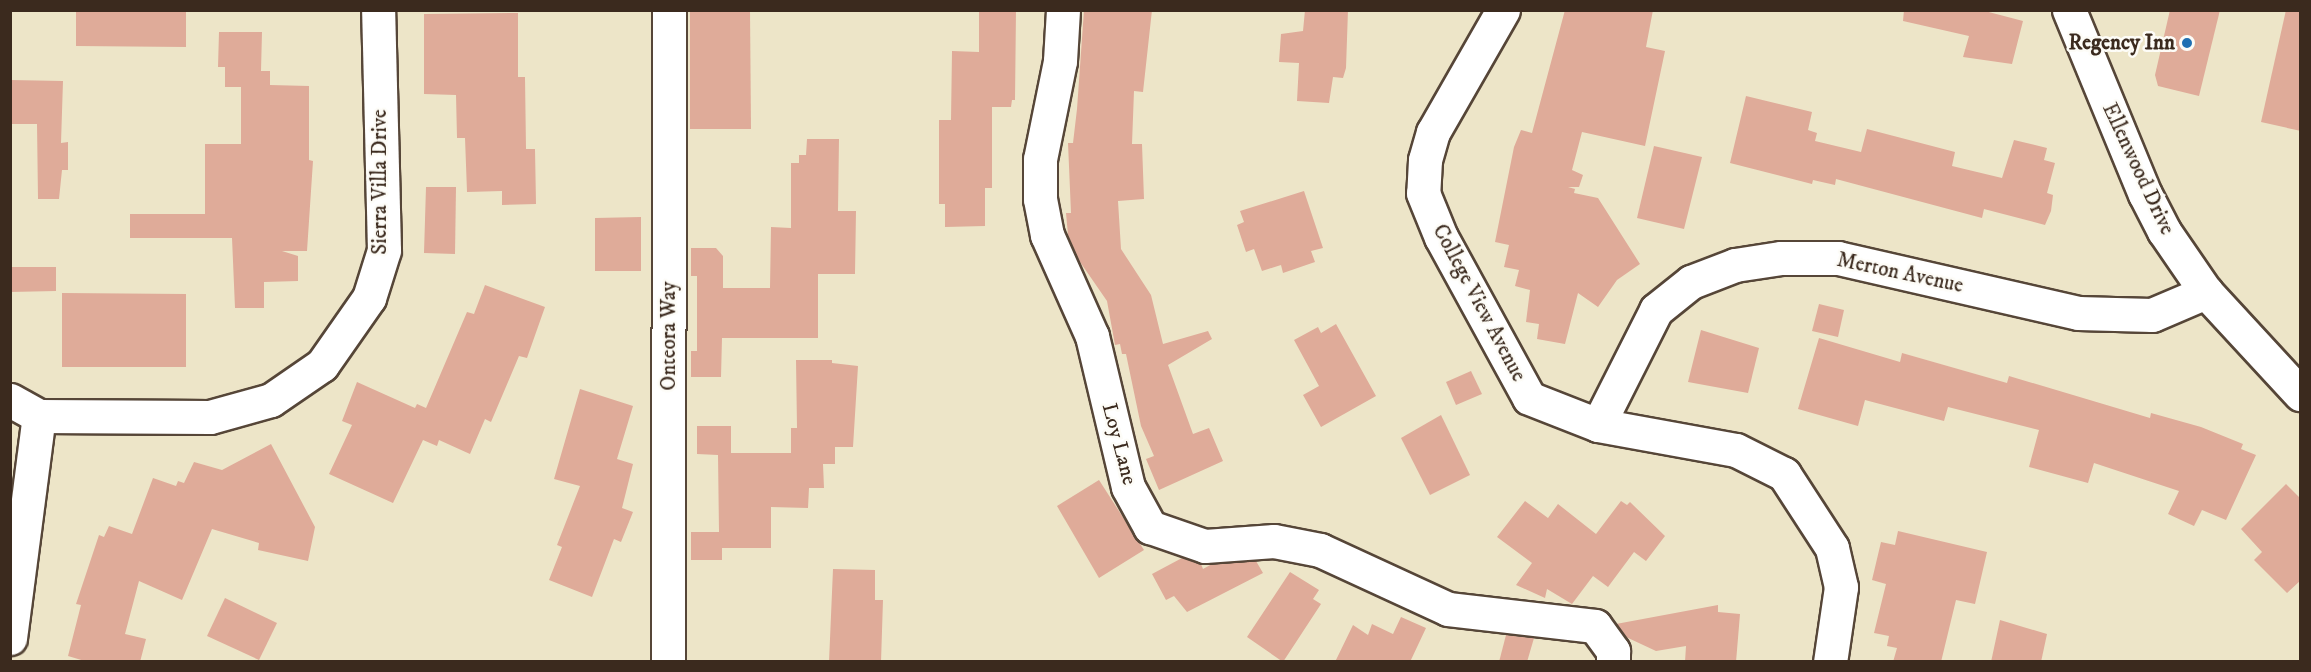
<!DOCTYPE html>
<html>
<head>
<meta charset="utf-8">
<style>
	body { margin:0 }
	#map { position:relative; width:2311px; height:672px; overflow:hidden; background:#ede5c8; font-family:"IM FELL DW Pica",serif }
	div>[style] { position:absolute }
	.building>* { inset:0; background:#dfab99 }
	.roads { filter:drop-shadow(2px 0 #564638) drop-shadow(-2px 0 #564638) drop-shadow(0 2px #564638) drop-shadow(0 -2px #564638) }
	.minor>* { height:33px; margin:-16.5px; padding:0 16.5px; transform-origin:16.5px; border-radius:16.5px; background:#fff }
	.dots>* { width:16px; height:16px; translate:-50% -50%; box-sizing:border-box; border:3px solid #fdfcf7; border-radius:50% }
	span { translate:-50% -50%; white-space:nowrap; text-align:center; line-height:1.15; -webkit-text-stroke:5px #fdfcf7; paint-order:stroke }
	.poi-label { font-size:21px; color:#3b2a1e; font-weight:700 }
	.right { translate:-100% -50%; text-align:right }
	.street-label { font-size:21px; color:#3b2a1e }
	.frame { position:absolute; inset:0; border:12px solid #3b2a1e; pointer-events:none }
</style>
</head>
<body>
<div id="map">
	<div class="building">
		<i style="clip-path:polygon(76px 10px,186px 10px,186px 47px,76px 46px)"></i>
		<i style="clip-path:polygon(690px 10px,750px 10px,751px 129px,690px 129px)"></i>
		<i style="clip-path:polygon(979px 10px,1016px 10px,1015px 100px,1012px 100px,1011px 107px,992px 107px,992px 188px,985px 188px,985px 226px,945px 227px,945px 204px,939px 204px,939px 120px,951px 120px,952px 51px,979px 52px)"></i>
		<i style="clip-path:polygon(1084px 10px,1152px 10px,1143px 92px,1134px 91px,1132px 144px,1142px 144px,1144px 199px,1118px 201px,1121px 249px,1151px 295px,1163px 344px,1208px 331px,1212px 339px,1168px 365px,1193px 434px,1209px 428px,1223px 461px,1159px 490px,1146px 459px,1154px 456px,1141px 426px,1126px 354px,1122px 354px,1120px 344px,1115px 345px,1107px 301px,1078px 259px,1068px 235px,1066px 213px,1071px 213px,1068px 143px,1073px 143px,1077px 109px)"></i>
		<i style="clip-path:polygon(1305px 10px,1348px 10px,1346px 68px,1343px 78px,1333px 77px,1329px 103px,1297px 101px,1299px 63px,1279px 62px,1281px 34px,1303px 31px)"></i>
		<i style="clip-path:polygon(1565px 10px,1653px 10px,1646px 47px,1665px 51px,1645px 146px,1582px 132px,1572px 170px,1583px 175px,1579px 187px,1568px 187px,1575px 189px,1574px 193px,1598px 198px,1640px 264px,1617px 280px,1598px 307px,1578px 293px,1565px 344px,1537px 339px,1539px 324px,1526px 322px,1530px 290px,1515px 286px,1519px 270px,1504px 267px,1509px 245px,1495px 242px,1514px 147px,1521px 130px,1532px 133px)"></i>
		<i style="clip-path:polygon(1904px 10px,1981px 10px,2023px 21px,2012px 64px,1963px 57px,1969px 36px,1903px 21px)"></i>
		<i style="clip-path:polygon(2170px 10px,2220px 10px,2199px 96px,2158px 86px,2155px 75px)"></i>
		<i style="clip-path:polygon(2286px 10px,2301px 10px,2301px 131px,2261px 122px)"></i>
		<i style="clip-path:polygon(518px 13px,518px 77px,525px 77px,526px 149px,535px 149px,536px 204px,502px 205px,502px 191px,467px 192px,465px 138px,457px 138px,456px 95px,424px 94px,424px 14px)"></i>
		<i style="clip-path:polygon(219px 32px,262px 32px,261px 71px,270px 71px,270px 85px,309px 86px,309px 160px,313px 161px,307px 251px,282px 251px,298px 256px,298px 281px,264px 282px,264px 308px,235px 308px,232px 238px,130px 238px,130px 214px,205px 214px,205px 144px,241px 144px,241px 87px,225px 87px,225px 67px,218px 67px)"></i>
		<i style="clip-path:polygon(10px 80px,63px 81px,61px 143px,68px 142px,68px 170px,62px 170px,59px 199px,38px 199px,37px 124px,10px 124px)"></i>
		<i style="clip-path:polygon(1746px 96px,1812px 112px,1808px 130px,1817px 133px,1815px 141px,1861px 152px,1867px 129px,1955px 152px,1952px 166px,2002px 178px,2014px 140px,2047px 148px,2044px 160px,2055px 163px,2047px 193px,2053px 195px,2051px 211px,2045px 225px,1984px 209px,1982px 218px,1836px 179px,1835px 185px,1813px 180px,1812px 184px,1730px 163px)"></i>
		<i style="clip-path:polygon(807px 139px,839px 139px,838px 211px,856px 211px,855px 274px,818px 274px,818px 338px,722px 338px,721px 377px,691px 377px,691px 351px,697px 351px,697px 276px,691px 276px,691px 248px,716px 248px,723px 256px,723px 288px,770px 288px,771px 227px,791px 228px,791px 163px,799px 163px,799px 155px,806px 155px)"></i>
		<i style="clip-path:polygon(1654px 146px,1702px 157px,1684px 229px,1637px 218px)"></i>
		<i style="clip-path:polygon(426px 187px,456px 187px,455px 254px,424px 253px)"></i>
		<i style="clip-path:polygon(1304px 191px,1323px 248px,1311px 251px,1315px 262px,1283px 273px,1281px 265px,1262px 271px,1254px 249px,1246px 252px,1237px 225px,1244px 222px,1240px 211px)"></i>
		<i style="clip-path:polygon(641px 217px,641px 271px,595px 271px,595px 218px)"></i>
		<i style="clip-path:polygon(10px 267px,56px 267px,56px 291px,10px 292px)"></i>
		<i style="clip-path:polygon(485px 285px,545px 307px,527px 358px,519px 356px,491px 422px,485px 419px,470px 454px,439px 440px,437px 446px,423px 440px,393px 503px,329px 474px,352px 425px,342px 421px,357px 382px,415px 408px,417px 404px,426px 408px,467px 312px,474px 314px)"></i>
		<i style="clip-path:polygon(62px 293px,186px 294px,186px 367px,62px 367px)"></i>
		<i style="clip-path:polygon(1819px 304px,1844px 310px,1838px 337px,1812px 331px)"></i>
		<i style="clip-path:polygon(1336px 324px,1376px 396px,1321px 427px,1303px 395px,1319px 386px,1294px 340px,1318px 327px,1321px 333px)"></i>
		<i style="clip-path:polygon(1701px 330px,1759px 348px,1748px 393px,1688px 382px)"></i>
		<i style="clip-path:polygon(1819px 338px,1900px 362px,1902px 353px,2007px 383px,2009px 376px,2150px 418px,2151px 413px,2201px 427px,2243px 444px,2241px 449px,2256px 455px,2226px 520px,2202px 510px,2194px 526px,2168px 514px,2179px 491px,2094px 463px,2088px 483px,2029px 467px,2039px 430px,1948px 407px,1944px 421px,1865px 400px,1858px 426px,1798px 409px)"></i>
		<i style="clip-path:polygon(796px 360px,832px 360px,832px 363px,858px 366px,853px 447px,835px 447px,835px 464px,823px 464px,824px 488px,809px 488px,808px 508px,771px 507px,771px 548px,722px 548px,722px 560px,691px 560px,691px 532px,719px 532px,718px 455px,697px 454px,697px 426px,731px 426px,731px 453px,791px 453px,791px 428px,797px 428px)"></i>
		<i style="clip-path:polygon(1471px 371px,1482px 394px,1456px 405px,1446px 382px)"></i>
		<i style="clip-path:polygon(580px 389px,633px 406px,617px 459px,633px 464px,622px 508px,633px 512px,621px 542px,614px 539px,592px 597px,549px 580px,562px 547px,557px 545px,580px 486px,554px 479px)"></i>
		<i style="clip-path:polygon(1441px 415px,1470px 475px,1430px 495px,1401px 438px)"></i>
		<i style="clip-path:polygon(271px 444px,315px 527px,308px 561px,258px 550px,259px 543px,212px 529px,182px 600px,139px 581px,125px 634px,146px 639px,140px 662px,88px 662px,68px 656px,81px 605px,76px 604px,99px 535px,104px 537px,109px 526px,132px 534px,153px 478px,176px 486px,178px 481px,184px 483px,194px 462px,222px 470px)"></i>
		<i style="clip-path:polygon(1099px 480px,1144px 550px,1099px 578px,1057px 506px)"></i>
		<i style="clip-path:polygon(2286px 484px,2301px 499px,2301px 580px,2287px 593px,2254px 560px,2262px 552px,2241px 529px)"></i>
		<i style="clip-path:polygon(1525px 501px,1548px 518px,1558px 504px,1596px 534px,1621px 501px,1627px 505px,1630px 502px,1665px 536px,1646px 561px,1634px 552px,1608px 587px,1593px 576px,1572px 604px,1547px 589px,1545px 598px,1516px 585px,1532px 563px,1497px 537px)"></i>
		<i style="clip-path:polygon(1898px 531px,1987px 552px,1975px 604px,1956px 600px,1941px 662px,1893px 662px,1897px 648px,1887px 646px,1889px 636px,1874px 633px,1886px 584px,1872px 580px,1881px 542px,1895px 545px)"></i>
		<i style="clip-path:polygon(1182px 558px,1201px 564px,1203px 569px,1212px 564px,1256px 561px,1263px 573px,1187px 612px,1174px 596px,1166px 600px,1152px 574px)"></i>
		<i style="clip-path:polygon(833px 569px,875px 570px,875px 600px,883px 600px,881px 662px,829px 662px)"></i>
		<i style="clip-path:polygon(1290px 572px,1319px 590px,1313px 599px,1321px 604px,1283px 662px,1247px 637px)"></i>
		<i style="clip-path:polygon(225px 598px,277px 623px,259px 660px,207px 636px)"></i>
		<i style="clip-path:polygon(1718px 605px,1718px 612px,1740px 614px,1736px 662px,1685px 662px,1686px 646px,1656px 651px,1626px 637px,1616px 624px)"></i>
		<i style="clip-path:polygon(1401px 617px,1426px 628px,1410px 662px,1335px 662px,1353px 625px,1368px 635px,1372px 624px,1393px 634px)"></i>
		<i style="clip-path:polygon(2000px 620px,2047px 634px,2041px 662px,1991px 662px)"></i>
		<i style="clip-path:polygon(1506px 635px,1534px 638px,1527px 662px,1499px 662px)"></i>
	</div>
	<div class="roads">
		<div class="minor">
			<i style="left:1063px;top:10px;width:51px;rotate:93.4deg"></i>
			<i style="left:1060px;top:61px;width:100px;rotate:101.5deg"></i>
			<i style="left:1040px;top:159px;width:40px;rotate:90deg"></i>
			<i style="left:1040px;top:199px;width:37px;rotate:79deg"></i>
			<i style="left:1047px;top:235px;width:111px;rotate:66deg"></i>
			<i style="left:1092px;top:336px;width:155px;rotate:76.6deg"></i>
			<i style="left:1128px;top:487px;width:46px;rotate:61.2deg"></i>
			<i style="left:1150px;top:527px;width:58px;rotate:19.1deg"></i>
			<i style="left:1205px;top:546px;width:69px;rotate:-4.1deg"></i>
			<i style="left:1274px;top:541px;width:47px;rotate:11.1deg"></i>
			<i style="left:1320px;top:550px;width:141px;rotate:24.7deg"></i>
			<i style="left:1448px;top:609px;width:148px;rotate:6.6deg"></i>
			<i style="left:1595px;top:626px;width:31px;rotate:54deg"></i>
			<i style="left:1613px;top:651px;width:11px;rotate:90deg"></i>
			<i style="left:1503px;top:10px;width:141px;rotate:119.8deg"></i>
			<i style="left:1433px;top:132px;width:29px;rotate:106deg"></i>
			<i style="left:1425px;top:160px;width:33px;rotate:93deg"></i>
			<i style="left:1423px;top:193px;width:48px;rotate:67.8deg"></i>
			<i style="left:1441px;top:237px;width:183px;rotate:61.3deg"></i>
			<i style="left:1529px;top:398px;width:74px;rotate:21.4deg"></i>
			<i style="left:1598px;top:425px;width:140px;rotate:10.3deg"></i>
			<i style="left:1736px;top:450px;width:54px;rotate:26.6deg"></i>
			<i style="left:1784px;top:474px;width:88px;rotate:57deg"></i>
			<i style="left:1832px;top:548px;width:40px;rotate:77deg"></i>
			<i style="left:1841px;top:587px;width:76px;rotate:98.3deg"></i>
			<i style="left:2069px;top:10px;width:199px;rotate:67.6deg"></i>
			<i style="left:2145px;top:194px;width:42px;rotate:62.8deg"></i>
			<i style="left:2164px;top:231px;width:74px;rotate:55.5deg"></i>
			<i style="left:2206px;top:292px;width:139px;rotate:47.3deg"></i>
			<i style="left:10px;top:400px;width:33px;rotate:29deg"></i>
			<i style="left:39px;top:416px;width:171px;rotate:0.3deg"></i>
			<i style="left:210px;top:417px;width:63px;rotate:-15.6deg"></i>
			<i style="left:271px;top:400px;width:62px;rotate:-34.5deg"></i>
			<i style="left:322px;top:365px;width:82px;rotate:-55deg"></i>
			<i style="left:369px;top:298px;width:50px;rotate:-72.6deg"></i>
			<i style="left:384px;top:250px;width:240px;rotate:-91.4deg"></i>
			<i style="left:1598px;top:425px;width:129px;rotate:-63.2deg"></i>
			<i style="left:1656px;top:310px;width:45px;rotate:-38.7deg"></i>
			<i style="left:1691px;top:282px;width:47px;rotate:-21.1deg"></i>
			<i style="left:1735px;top:265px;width:47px;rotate:-8.7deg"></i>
			<i style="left:1781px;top:258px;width:57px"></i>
			<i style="left:1838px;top:258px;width:246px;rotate:12.9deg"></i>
			<i style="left:2078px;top:313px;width:74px;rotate:1.5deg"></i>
			<i style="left:2152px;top:315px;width:59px;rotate:-23.1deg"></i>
			<i style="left:10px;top:638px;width:224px;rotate:-82.6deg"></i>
			<i style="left:668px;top:662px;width:652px;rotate:-89.91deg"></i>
		</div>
	</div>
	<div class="dots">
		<i style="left:2187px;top:43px;background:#1f6fb2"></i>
	</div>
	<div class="poi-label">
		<span class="right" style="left:2175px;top:43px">Regency Inn</span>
	</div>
	<div class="street-label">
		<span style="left:2138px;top:169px;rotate:65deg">Ellenwood Drive</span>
		<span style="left:380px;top:182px;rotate:-90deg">Sierra Villa Drive</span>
		<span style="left:1900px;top:273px;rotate:12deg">Merton Avenue</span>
		<span style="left:1479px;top:303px;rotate:62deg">College View Avenue</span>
		<span style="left:669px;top:336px;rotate:-90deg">Onteora Way</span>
		<span style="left:1119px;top:444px;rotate:75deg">Loy Lane</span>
	</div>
	<div class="frame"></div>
</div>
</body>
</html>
